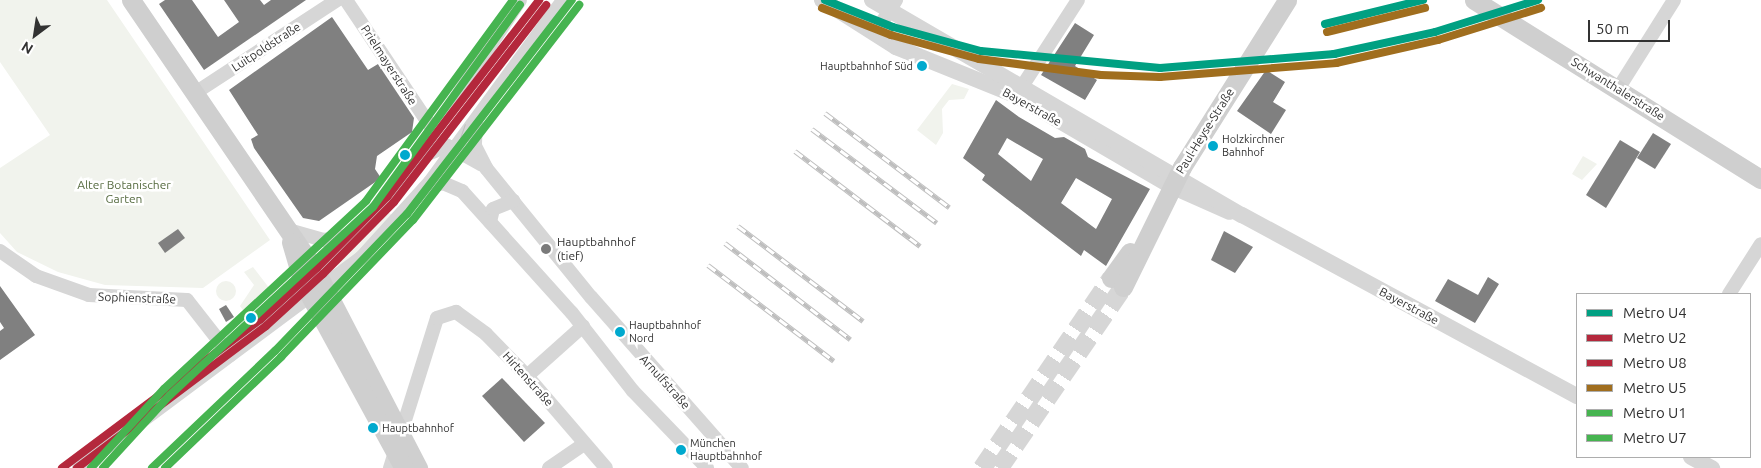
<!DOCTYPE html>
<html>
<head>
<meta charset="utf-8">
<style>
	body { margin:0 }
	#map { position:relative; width:1761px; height:468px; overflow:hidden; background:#fff; font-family:Ubuntu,sans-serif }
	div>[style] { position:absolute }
	.green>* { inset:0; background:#f1f3ed }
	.round { border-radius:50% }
	.building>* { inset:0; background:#808080 }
	.secondary-tunnel>* { height:19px; margin-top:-9.5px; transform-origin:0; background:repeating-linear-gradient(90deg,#d6d6d6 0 19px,transparent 0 28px) }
	.minor>* { height:14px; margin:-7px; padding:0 7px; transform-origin:7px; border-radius:7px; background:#d6d6d6 }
	.tertiary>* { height:16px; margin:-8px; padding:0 8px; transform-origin:8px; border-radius:8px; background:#d6d6d6 }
	.secondary>* { height:19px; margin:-9.5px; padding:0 9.5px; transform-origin:9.5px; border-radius:9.5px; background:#cfcfcf }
	.tram>* { height:1px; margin:-0.5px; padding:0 0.5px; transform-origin:0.5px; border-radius:0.5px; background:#bebebe }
	.rail>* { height:5px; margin-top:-2.5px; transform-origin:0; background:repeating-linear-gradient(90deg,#fff 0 9px,#bebebe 0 18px); box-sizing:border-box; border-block:1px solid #bebebe }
	.metro-1>* { height:8px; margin:-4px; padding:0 4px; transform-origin:4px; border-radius:4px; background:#00a082 }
	.metro-2>* { height:8px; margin:-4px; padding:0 4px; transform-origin:4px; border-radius:4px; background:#b4283c }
	.metro-3>* { height:8px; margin:-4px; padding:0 4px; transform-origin:4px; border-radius:4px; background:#b4283c }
	.metro-4>* { height:8px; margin:-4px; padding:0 4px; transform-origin:4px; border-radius:4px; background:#a06e1e }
	.metro-5>* { height:8px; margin:-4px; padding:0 4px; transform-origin:4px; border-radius:4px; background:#46b450 }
	.metro-6>* { height:8px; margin:-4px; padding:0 4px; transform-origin:4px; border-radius:4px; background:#46b450 }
	.dots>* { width:14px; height:14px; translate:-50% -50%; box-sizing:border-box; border:2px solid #fff; border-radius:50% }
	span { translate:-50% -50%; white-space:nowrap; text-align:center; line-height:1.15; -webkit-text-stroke:5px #fff; paint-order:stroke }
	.bus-label { font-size:11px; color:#323232 }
	.right { translate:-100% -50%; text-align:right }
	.left { translate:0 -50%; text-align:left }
	.street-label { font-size:12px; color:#323232 }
	.park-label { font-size:12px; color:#576c41 }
	.poi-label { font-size:12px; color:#323232 }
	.legend { position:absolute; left:1576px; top:293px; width:175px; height:165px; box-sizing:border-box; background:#fff; border:1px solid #adadad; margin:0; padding:6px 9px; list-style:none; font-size:15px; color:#323232 }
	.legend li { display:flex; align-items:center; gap:10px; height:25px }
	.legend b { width:25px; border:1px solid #adadad }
	.north { position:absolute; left:10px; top:10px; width:50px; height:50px; -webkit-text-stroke:4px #fff; paint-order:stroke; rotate:211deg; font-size:14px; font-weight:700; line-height:20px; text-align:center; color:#323232 }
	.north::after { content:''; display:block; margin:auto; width:18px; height:22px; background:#323232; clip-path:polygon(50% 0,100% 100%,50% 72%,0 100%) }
	.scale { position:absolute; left:1588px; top:20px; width:82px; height:22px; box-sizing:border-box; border:2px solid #323232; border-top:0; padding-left:6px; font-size:15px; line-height:18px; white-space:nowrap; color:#323232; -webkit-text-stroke:4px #fff; paint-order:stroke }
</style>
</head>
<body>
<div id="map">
	<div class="green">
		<i style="clip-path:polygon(0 0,107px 0,270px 240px,203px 288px,105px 285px,58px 272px,17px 252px,0 233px,0 168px,50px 135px,0 62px)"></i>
		<i style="clip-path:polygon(952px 84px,969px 89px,964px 99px,949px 100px,942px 109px,943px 133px,936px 145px,917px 130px)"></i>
		<i style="clip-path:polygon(1583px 156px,1597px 164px,1582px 180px,1572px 174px)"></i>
		<i style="clip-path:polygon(387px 211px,393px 216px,341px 269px,337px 265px)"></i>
		<i style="clip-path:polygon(253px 267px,270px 289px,245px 313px,240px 306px,254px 285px,244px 272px)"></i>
		<i class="round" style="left:216px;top:281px;width:20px;height:20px"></i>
	</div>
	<div class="building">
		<i style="clip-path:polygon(165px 0,192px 0,218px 37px,239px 22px,224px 0,260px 0,264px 5px,271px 0,306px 0,204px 70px,159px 4px)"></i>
		<i style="clip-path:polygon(332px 17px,368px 70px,378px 64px,414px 118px,412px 132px,377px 156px,375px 169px,381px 178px,319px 221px,303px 218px,254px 148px,251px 139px,258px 135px,229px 90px)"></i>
		<i style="clip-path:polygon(1075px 23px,1094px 35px,1075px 66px,1097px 80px,1085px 100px,1041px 75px)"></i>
		<i style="clip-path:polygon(1266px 70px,1285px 82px,1273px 102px,1286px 110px,1271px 134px,1237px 111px)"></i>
		<i style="clip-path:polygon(evenodd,996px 100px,1019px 117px,1055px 138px,1064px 137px,1085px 149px,1088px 157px,1150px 189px,1106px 266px,1084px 250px,1081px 256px,982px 180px,985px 175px,963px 158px,996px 100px,1007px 138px,1043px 159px,1031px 181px,998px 154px,1007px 138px,996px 100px,1076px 178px,1112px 199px,1096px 229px,1061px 203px,1076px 178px)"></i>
		<i style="clip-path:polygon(1653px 133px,1671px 144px,1655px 169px,1637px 158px)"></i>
		<i style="clip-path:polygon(1620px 140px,1640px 152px,1606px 208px,1586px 195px)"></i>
		<i style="clip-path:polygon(178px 229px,185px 238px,165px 253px,158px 243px)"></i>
		<i style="clip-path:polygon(1224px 231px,1253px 247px,1235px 273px,1211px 260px)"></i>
		<i style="clip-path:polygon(1488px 277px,1499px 284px,1475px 323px,1435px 301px,1448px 279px,1478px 295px)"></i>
		<i style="clip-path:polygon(0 286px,35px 335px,0 360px,0 331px,4px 328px,0 322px)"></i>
		<i style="clip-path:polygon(226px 305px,234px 317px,226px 322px,219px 309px)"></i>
		<i style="clip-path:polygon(502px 378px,545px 423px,524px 442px,482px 396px)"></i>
	</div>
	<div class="secondary-tunnel">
		<i style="left:982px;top:468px;width:230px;rotate:-55.8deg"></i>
		<i style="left:999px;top:468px;width:219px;rotate:-55.6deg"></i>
	</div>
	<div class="minor">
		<i style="left:346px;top:0;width:156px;rotate:56.2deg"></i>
		<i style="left:876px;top:32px;width:38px;rotate:-58deg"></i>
		<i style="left:1023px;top:85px;width:101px;rotate:-57.1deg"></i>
		<i style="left:1618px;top:89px;width:105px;rotate:-57.8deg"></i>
		<i style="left:195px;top:93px;width:170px;rotate:-33.2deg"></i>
		<i style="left:476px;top:124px;width:22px;rotate:93deg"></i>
		<i style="left:475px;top:146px;width:25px;rotate:63deg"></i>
		<i style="left:486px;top:168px;width:166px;rotate:50.9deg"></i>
		<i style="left:591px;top:297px;width:228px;rotate:48.6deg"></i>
		<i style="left:415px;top:159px;width:35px;rotate:-22deg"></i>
		<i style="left:448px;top:146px;width:38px;rotate:29deg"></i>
		<i style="left:424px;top:189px;width:20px;rotate:-18deg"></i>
		<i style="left:443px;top:183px;width:21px;rotate:23deg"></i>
		<i style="left:462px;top:191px;width:164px;rotate:48deg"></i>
		<i style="left:572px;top:313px;width:99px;rotate:52deg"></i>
		<i style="left:633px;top:391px;width:107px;rotate:46.1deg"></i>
		<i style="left:490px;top:222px;width:13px;rotate:-77deg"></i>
		<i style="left:493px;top:209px;width:22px;rotate:-22deg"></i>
		<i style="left:285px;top:229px;width:41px;rotate:15.8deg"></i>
		<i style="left:324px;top:240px;width:27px;rotate:-10deg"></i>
		<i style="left:0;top:251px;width:44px;rotate:34.8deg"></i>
		<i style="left:36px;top:276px;width:56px;rotate:19.7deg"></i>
		<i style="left:89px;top:295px;width:98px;rotate:2.9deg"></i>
		<i style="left:187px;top:300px;width:70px;rotate:52deg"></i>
		<i style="left:1729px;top:294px;width:59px;rotate:-57.4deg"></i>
		<i style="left:267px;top:321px;width:141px;rotate:-44.7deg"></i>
		<i style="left:367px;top:222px;width:78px;rotate:-52.3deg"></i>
		<i style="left:415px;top:160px;width:191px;rotate:-56.7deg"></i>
		<i style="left:527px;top:376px;width:75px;rotate:-41.8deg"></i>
		<i style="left:79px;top:468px;width:352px;rotate:-36.7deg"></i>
		<i style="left:361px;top:258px;width:103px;rotate:-47.8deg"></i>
		<i style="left:430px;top:182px;width:225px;rotate:-53.8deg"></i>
		<i style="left:390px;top:468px;width:157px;rotate:-72.6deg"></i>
		<i style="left:437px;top:318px;width:20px;rotate:-18deg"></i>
		<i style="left:456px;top:312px;width:37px;rotate:36deg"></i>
		<i style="left:486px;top:334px;width:59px;rotate:45.7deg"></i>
		<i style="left:527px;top:376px;width:121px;rotate:49.3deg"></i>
		<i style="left:549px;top:468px;width:42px;rotate:-34.4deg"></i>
	</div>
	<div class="tertiary">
		<i style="left:822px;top:0;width:88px;rotate:32.4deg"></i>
		<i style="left:896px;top:47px;width:131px;rotate:22deg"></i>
		<i style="left:1017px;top:96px;width:178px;rotate:30.3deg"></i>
		<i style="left:1171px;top:186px;width:64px;rotate:23.8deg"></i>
		<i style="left:872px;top:0;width:428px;rotate:30.2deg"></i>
		<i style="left:1242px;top:215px;width:381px;rotate:28.4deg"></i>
		<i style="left:1691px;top:457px;width:24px;rotate:28deg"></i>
	</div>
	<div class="secondary">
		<i style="left:131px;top:0;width:328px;rotate:55.7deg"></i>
		<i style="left:316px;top:271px;width:222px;rotate:62.6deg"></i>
		<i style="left:1474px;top:0;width:338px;rotate:32deg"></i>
		<i style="left:291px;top:242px;width:43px;rotate:73.7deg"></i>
		<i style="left:303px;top:283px;width:211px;rotate:61.4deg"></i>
		<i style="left:1111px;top:278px;width:32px;rotate:-54deg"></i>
		<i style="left:1123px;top:287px;width:134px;rotate:-63.8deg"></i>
		<i style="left:1182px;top:167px;width:197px;rotate:-57.8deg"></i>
	</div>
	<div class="tram">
		<i style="left:458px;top:144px;width:21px;rotate:-71deg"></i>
	</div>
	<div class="rail">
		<i style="left:825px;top:113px;width:156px;rotate:37.2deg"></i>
		<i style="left:812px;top:129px;width:156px;rotate:36.9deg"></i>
		<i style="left:795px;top:151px;width:157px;rotate:37.2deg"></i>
		<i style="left:738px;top:226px;width:157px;rotate:37.2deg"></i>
		<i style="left:725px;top:243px;width:158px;rotate:37.5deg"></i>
		<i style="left:708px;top:265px;width:158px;rotate:37.3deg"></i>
	</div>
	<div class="metro-1">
		<i style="left:825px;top:0;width:73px;rotate:21.7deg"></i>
		<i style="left:893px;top:27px;width:91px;rotate:15.3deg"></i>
		<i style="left:981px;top:51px;width:180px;rotate:5.4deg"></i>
		<i style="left:1160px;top:68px;width:175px;rotate:-4.6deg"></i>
		<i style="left:1334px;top:54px;width:103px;rotate:-12.3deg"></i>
		<i style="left:1435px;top:32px;width:108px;rotate:-17.3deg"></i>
		<i style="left:1325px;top:24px;width:101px;rotate:-13.8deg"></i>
	</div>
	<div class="metro-2">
		<i style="left:62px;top:468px;width:249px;rotate:-36.8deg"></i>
		<i style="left:261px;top:319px;width:76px;rotate:-42.3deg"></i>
		<i style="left:317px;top:268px;width:100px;rotate:-45.4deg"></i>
		<i style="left:387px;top:197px;width:249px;rotate:-52.3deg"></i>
	</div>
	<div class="metro-3">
		<i style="left:77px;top:468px;width:236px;rotate:-36.9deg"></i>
		<i style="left:266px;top:326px;width:77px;rotate:-42.4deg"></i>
		<i style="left:323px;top:274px;width:101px;rotate:-45.4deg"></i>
		<i style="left:394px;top:202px;width:249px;rotate:-52.3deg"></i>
	</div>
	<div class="metro-4">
		<i style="left:822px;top:8px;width:74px;rotate:21.4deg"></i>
		<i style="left:891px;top:35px;width:91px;rotate:15.3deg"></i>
		<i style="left:979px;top:59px;width:123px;rotate:7.5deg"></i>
		<i style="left:1101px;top:75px;width:59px;rotate:1.9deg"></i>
		<i style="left:1160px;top:77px;width:177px;rotate:-4.5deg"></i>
		<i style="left:1336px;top:63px;width:105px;rotate:-12.7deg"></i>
		<i style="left:1438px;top:40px;width:108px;rotate:-17.3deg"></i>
		<i style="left:1327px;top:32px;width:101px;rotate:-13.8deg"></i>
	</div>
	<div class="metro-5">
		<i style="left:91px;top:468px;width:108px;rotate:-47.3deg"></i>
		<i style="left:164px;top:389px;width:276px;rotate:-42.9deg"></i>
		<i style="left:366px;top:201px;width:249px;rotate:-53.8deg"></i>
		<i style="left:152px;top:468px;width:170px;rotate:-43.6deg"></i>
		<i style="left:275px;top:351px;width:190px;rotate:-46.1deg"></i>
		<i style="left:407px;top:214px;width:270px;rotate:-52.4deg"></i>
	</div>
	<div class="metro-6">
		<i style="left:103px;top:468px;width:99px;rotate:-47.5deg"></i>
		<i style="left:170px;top:395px;width:277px;rotate:-42.8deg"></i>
		<i style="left:373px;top:207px;width:250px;rotate:-54deg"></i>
		<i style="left:165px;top:468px;width:161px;rotate:-43.7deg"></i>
		<i style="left:281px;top:357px;width:190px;rotate:-46.1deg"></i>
		<i style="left:413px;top:220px;width:272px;rotate:-52.3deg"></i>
	</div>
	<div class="dots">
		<i style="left:922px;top:66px;background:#00a9ce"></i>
		<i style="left:1213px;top:146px;background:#00a9ce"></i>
		<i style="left:405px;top:155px;background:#00a9ce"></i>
		<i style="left:546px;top:249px;background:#7a7a7a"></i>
		<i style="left:251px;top:318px;background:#00a9ce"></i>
		<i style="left:620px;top:332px;background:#00a9ce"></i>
		<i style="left:373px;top:428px;background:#00a9ce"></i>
		<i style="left:681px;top:450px;background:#00a9ce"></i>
	</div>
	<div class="bus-label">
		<span class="right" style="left:913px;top:66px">Hauptbahnhof Süd</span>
		<span class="left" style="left:1222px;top:146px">Holzkirchner<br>Bahnhof</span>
		<span class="left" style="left:629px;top:332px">Hauptbahnhof<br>Nord</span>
		<span class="left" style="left:382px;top:428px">Hauptbahnhof</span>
		<span class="left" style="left:690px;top:450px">München<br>Hauptbahnhof</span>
	</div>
	<div class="street-label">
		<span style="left:266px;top:47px;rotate:-33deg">Luitpoldstraße</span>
		<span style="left:389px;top:65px;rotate:57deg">Prielmayerstraße</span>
		<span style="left:1618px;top:89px;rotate:32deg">Schwanthalerstraße</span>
		<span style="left:1032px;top:107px;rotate:29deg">Bayerstraße</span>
		<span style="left:1205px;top:131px;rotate:-58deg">Paul-Heyse-Straße</span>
		<span style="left:137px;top:298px;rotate:2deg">Sophienstraße</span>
		<span style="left:1409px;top:306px;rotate:28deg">Bayerstraße</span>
		<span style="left:528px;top:379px;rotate:48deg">Hirtenstraße</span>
		<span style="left:665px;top:382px;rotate:48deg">Arnulfstraße</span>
	</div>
	<div class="park-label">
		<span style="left:124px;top:192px">Alter Botanischer<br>Garten</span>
	</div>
	<div class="poi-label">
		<span class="left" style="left:557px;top:249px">Hauptbahnhof<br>(tief)</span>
	</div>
	<ul class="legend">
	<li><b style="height:6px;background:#00a082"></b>Metro U4</li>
	<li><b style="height:6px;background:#b4283c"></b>Metro U2</li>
	<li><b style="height:6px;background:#b4283c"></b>Metro U8</li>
	<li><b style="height:6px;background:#a06e1e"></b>Metro U5</li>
	<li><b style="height:6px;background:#46b450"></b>Metro U1</li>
	<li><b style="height:6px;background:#46b450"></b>Metro U7</li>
	</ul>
	<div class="north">N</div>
	<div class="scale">50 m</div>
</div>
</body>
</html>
